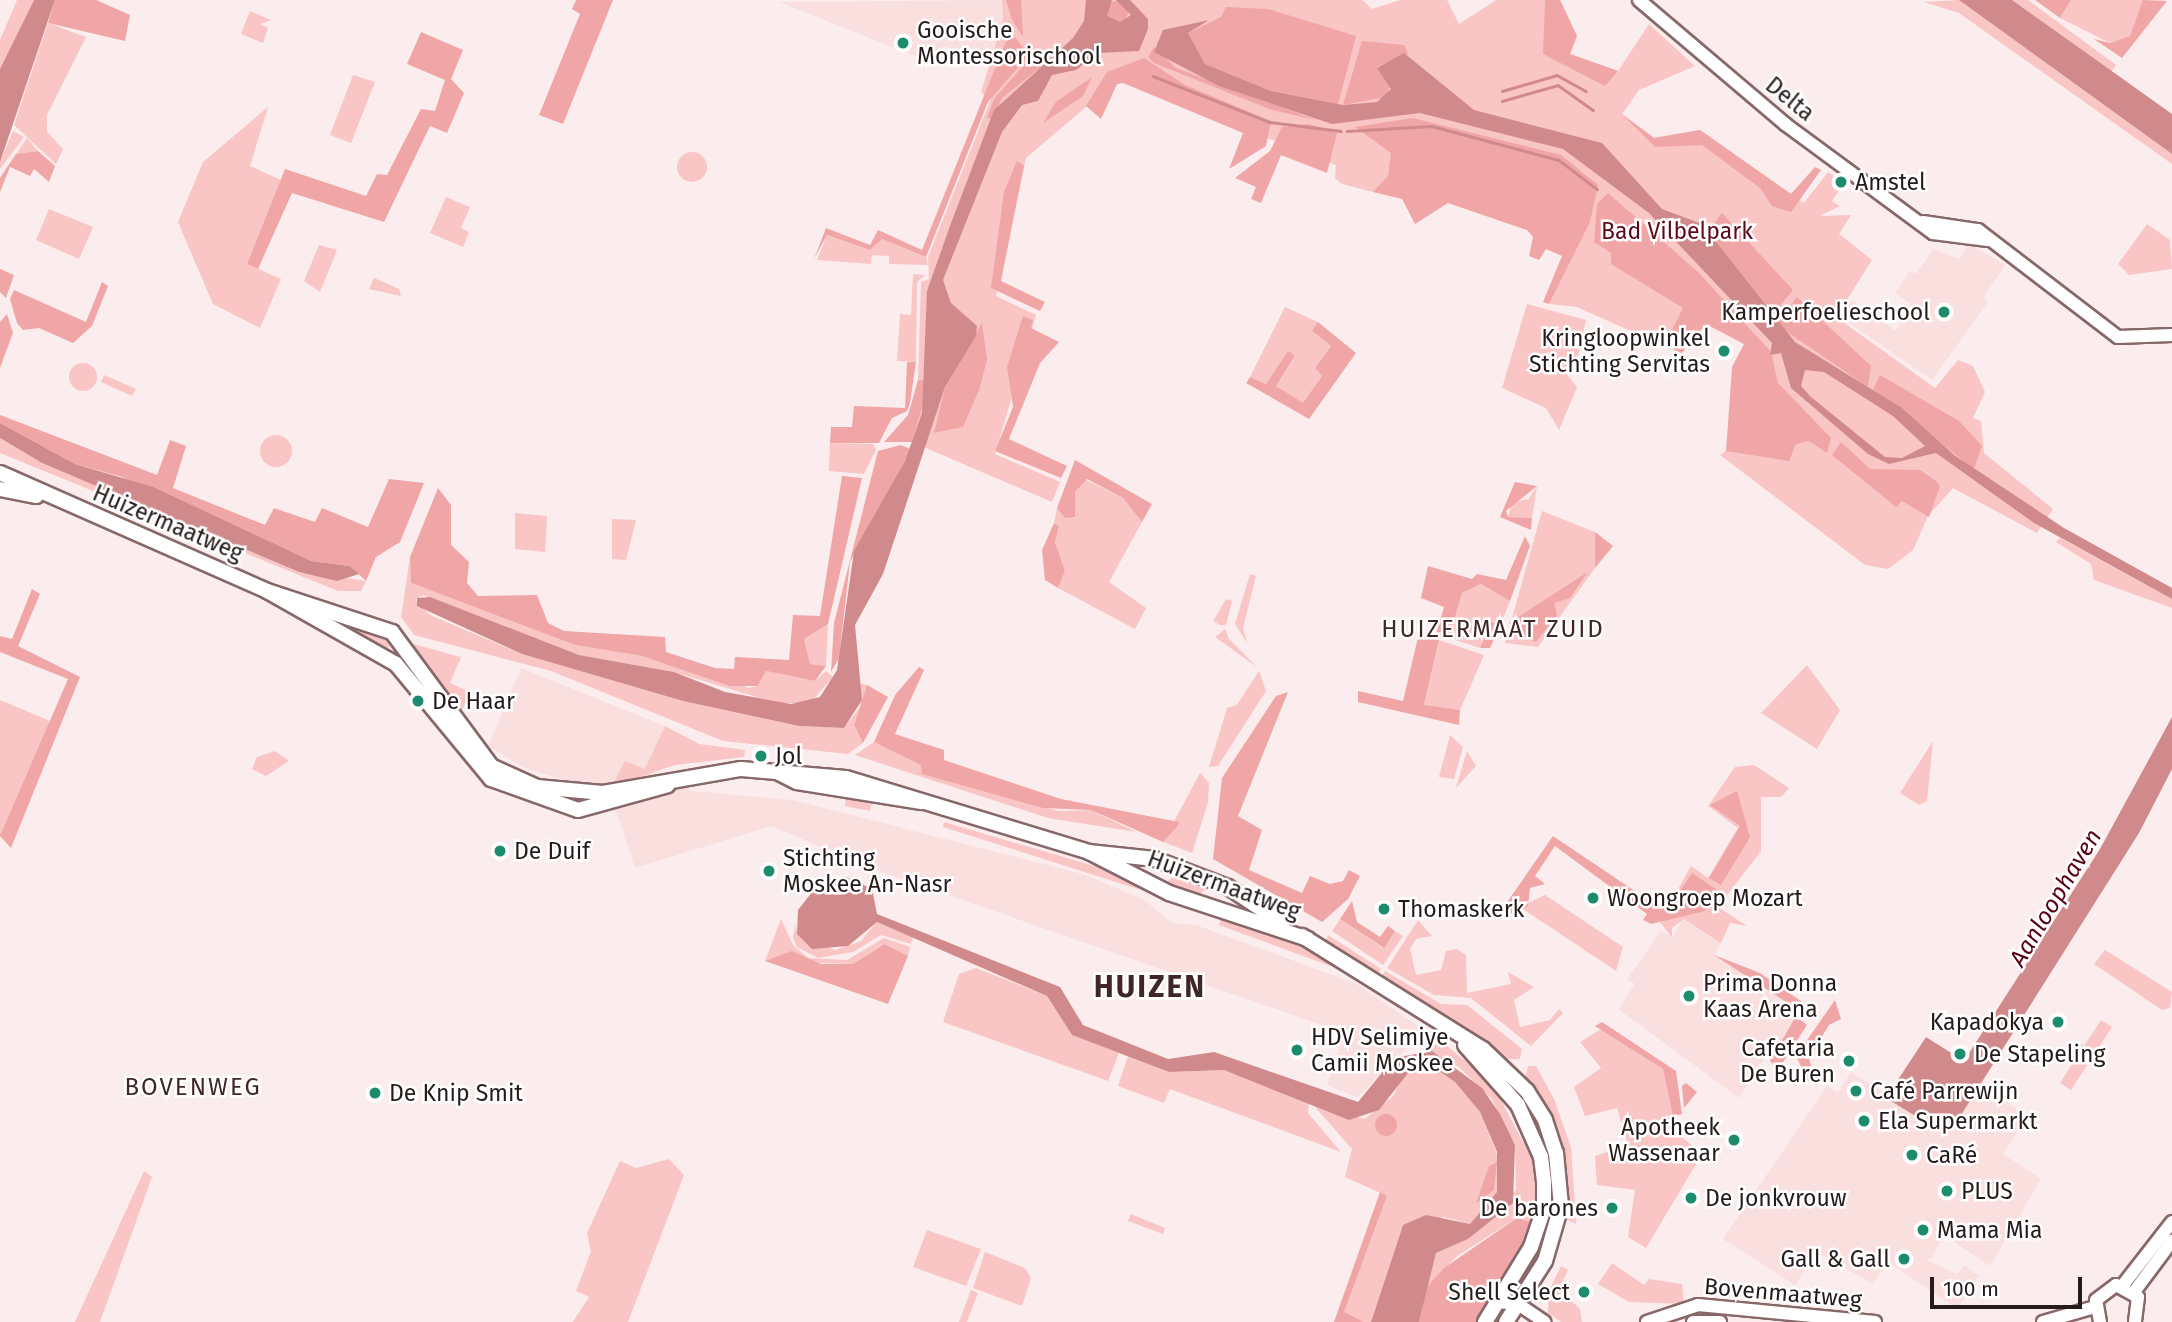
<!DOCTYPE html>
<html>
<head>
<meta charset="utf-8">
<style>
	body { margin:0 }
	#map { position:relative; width:2172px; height:1322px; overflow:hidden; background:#fbeded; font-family:"Fira Sans",sans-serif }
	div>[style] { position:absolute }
	.built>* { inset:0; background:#fadfdf }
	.green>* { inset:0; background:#f9c5c5 }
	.round { border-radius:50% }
	.forest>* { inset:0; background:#f0a6a7 }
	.water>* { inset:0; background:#d18a8c }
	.stream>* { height:2.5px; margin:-1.25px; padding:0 1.25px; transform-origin:1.25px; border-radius:1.25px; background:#d18a8c }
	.roads { filter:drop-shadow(2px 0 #876869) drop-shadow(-2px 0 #876869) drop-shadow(0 2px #876869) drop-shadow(0 -2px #876869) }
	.tertiary>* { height:12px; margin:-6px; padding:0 6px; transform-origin:6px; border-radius:6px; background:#fff }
	.secondary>* { height:14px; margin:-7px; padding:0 7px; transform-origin:7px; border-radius:7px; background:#fff }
	.dots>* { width:19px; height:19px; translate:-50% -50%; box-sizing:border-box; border:4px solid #fff; border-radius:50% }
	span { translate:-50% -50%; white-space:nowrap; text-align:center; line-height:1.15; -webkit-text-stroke:5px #fff; paint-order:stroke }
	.poi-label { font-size:23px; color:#261a1a }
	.left { translate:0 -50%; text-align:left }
	.right { translate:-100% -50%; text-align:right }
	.street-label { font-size:23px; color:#261a1a }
	.park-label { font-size:23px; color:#5f0819 }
	.neighbourhood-label { font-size:24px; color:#402627; letter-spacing:2px }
	.water-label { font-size:24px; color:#580014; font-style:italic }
	.district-label { font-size:30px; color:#402627; font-weight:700; letter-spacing:2px }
	.scale { position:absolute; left:1930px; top:1277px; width:152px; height:32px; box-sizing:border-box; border:4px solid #261a1a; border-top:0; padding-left:9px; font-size:21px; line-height:24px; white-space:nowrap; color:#261a1a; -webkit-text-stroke:5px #fff; paint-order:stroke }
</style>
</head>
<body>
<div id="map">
	<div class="built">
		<i style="clip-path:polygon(1002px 0,1003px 19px,988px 63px,944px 46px,935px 64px,779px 2px)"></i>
		<i style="clip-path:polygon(1969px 244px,2005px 265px,1983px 298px,1988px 302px,1932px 380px,1839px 316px,1851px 300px,1896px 331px,1911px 304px,1895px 293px,1910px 271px,1916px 274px,1933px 249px,1959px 259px)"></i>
		<i style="clip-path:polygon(521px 668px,665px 726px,645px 770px,693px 791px,793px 800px,1086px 875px,1144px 900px,1173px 923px,1196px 925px,1357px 984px,1425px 1031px,1357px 1097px,1327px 1085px,1343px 1036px,1333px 1029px,879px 871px,771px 826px,635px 868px,617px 814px,599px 791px,522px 767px,488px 746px)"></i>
		<i style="clip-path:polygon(1684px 918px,1721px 943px,1715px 955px,1800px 1011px,1776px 1058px,1768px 1053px,1739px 1098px,1618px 1009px,1635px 984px,1627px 979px,1661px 931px,1672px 937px)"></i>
		<i style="clip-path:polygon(1851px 1072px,1932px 1124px,1977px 1083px,2028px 1116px,2003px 1154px,2041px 1179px,1990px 1266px,1943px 1234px,1932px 1258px,1925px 1259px,1957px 1274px,1964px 1265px,1979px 1276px,1957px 1309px,1888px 1262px,1873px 1284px,1817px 1252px,1795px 1285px,1723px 1239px,1827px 1086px,1838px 1093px)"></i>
	</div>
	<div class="green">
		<i style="clip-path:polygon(17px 0,34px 0,0 69px,0 40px)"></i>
		<i style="clip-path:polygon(1002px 0,1362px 0,1372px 9px,1400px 0,1447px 0,1459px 24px,1496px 0,1560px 0,1577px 36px,1570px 54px,1618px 71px,1649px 24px,1695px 66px,1639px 90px,1622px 114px,1654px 138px,1700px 130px,1804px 203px,1828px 172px,1834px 176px,1842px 186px,1832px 201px,1840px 206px,1819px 216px,1851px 215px,1839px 234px,1872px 260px,1836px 317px,1935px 388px,1958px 360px,1973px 366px,1985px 392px,1973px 418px,1981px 421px,1984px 453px,2053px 509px,2037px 533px,1953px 488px,1928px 516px,1913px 550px,1888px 569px,1865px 565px,1720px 455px,1726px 451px,1744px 344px,1706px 324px,1678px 346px,1664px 346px,1577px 307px,1549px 304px,1579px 238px,1384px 182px,1373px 192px,1342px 184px,1335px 178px,1336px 165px,1119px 79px,1026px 158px,996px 296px,1036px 315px,995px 454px,1060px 482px,1052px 502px,912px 442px,925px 380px,918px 380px,921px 282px,929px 279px,928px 257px,991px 99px,981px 92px,1003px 19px)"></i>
		<i style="clip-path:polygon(1959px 0,2172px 154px,2172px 164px,1959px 13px,1924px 2px)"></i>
		<i style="clip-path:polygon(2012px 0,2028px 0,2116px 65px,2111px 72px)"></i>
		<i style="clip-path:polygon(2071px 0,2143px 0,2144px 2px,2130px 36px,2110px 43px,2060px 18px)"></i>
		<i style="clip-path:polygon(250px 11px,271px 20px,260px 24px,268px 28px,263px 43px,241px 34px)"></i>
		<i style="clip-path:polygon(48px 23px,86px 37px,47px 115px,47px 132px,63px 149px,56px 164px,14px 125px)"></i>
		<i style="clip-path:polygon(353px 75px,375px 82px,351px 143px,330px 135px)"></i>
		<i style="clip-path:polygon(268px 107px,250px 166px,281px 180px,247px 264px,281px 279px,260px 328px,213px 304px,178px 222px,203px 162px)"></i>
		<i style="clip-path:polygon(13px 131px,24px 137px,0 169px,0 162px)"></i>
		<i style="clip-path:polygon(27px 138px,38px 151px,16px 154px,0 178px)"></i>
		<i class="round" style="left:677px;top:152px;width:30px;height:30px"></i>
		<i style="clip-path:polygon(446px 197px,470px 207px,461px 228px,469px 232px,463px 247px,430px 233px)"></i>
		<i style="clip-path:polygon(49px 209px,93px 227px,79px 259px,36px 240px)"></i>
		<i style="clip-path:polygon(2147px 224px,2170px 240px,2172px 269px,2129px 275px,2118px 264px)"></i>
		<i style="clip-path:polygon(827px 235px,870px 250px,882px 239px,926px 257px,928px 265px,889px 264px,889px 256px,872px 255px,871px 264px,817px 260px)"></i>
		<i style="clip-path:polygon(319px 245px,337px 250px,320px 292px,304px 281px)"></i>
		<i style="clip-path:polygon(913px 274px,925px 275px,917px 282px,916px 362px,897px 361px,900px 314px,911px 315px)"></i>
		<i style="clip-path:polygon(374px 278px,399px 289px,401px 296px,369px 289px)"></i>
		<i style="clip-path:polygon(1527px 304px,1586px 320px,1575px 369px,1564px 371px,1577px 387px,1559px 430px,1546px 408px,1502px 388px)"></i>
		<i style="clip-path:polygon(1285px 307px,1318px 322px,1313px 332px,1331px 346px,1315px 368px,1322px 376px,1303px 404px,1276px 386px,1295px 357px,1288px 352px,1266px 384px,1250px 377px)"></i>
		<i class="round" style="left:69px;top:363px;width:28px;height:28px"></i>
		<i style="clip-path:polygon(104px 375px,136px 389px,132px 396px,101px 382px)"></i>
		<i class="round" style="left:260px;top:435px;width:32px;height:32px"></i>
		<i style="clip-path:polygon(0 438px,42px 463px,299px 572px,366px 581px,361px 591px,338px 591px,0 453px)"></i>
		<i style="clip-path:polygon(830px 443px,873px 444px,876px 450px,864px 474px,829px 471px)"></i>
		<i style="clip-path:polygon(1084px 479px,1123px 498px,1142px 522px,1109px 582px,1146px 608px,1135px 629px,1058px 588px,1065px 571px,1055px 542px,1059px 526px,1054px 523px,1057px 508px,1075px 518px,1075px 492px)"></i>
		<i style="clip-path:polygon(1537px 486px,1532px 518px,1508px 517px,1512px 502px,1529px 499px)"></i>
		<i style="clip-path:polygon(1542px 511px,1595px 532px,1595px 568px,1538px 647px,1505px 643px)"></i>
		<i style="clip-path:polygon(515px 513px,547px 516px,545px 552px,515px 549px)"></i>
		<i style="clip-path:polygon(612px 519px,636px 520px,626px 560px,612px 559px)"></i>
		<i style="clip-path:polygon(2060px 538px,2172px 599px,2172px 608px,2094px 580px,2091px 564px,2056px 542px)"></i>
		<i style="clip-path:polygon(410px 557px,411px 583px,575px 645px,642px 656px,749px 688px,758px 686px,766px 671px,815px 681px,826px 671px,833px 677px,810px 703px,776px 703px,674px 672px,579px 655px,423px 595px,415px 600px,430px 615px,522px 654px,683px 701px,799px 726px,844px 728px,860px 707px,859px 683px,867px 685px,854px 725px,863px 743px,848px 754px,723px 741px,551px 671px,414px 635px,401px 617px)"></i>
		<i style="clip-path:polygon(1250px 574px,1256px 576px,1243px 628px,1247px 643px,1235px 624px)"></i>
		<i style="clip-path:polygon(1481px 584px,1510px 601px,1500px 626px,1490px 622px,1480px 648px,1449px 638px,1462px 593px)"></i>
		<i style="clip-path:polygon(1226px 599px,1232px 601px,1226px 625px,1220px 625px,1213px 621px)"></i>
		<i style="clip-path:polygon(352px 622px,393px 637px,389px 646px,385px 651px,349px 629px)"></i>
		<i style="clip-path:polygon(828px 624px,826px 666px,810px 664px,804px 639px)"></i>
		<i style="clip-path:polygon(1225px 629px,1229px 639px,1257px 667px,1215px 637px)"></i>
		<i style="clip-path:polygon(1439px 640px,1484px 655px,1460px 710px,1424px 706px)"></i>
		<i style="clip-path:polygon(413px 644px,461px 657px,450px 683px,470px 692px,459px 717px)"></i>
		<i style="clip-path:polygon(1807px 665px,1840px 710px,1817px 749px,1761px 713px)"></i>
		<i style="clip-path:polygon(1259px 671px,1266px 691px,1218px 766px,1209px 767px,1227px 708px,1237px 705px)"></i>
		<i style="clip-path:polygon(0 700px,50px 721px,2px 837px,0 836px)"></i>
		<i style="clip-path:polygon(665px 726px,699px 744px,745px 750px,744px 757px,675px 765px,612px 786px,625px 761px,645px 769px)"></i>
		<i style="clip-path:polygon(1450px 735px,1463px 747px,1454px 779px,1439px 777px)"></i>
		<i style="clip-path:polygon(1933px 741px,1927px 801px,1919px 805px,1900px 793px)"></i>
		<i style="clip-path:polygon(874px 742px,1020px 800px,1058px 811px,1091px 810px,1136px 832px,1048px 818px,855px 755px)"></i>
		<i style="clip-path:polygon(275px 751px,289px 761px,266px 776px,252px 769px,257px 757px)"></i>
		<i style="clip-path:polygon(1467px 751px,1476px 766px,1456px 788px)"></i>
		<i style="clip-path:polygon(1754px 765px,1789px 788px,1781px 797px,1761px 797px,1761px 851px,1718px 907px,1747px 926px,1730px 923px,1721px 943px,1684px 919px,1672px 928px,1672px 938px,1660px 922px,1691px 866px,1708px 878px,1738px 828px,1708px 806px,1735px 767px)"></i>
		<i style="clip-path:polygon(1200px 773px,1209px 783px,1208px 802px,1192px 853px,1163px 842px)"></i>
		<i style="clip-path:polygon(846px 797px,872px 803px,870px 811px,845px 806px)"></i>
		<i style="clip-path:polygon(944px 822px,1101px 868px,1140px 884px,1138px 889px,943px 827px)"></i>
		<i style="clip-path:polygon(1175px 875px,1198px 879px,1205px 890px,1196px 896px,1171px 890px,1166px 883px)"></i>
		<i style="clip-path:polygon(1545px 895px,1623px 947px,1616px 971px,1520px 907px)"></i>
		<i style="clip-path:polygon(1221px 917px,1308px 947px,1352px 974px,1219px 925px)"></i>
		<i style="clip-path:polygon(781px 919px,793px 945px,808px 958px,847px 960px,884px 938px,910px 947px,908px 956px,883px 944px,853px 964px,765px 961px)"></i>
		<i style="clip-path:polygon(1340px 919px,1383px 948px,1395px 931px,1403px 936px,1383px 965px,1332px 931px)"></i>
		<i style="clip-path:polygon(1418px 920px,1432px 936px,1416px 939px,1410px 949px,1416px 975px,1441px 970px,1446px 951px,1457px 949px,1466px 955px,1467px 993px,1511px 984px,1508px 972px,1534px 987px,1514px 1000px,1520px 1027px,1550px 1020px,1559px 1009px,1563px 1013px,1531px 1046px,1471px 998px,1434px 995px,1387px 968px)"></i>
		<i style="clip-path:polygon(877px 922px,913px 937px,911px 944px,881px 935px,853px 952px,818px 958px,797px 947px,793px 937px,796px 924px,797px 934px,835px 950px,861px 941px)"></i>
		<i style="clip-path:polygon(1328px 935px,1381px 969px,1378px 973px,1326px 940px)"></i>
		<i style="clip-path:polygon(2105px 950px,2172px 992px,2170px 1008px,2162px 1010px,2094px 964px)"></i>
		<i style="clip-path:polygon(976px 968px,1047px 996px,1072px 1035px,1119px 1053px,1108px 1081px,943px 1022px,959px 974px)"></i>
		<i style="clip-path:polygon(1385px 971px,1441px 1004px,1467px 1005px,1522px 1049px,1520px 1059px,1500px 1059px,1382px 976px)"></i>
		<i style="clip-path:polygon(2101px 1020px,2112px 1027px,2071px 1090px,2060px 1083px,2076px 1058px,2069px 1053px,2081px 1046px,2077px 1041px,2084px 1046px)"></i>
		<i style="clip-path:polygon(1601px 1029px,1663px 1069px,1677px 1133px,1702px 1154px,1646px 1248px,1628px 1237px,1635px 1190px,1597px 1185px,1595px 1156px,1628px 1145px,1617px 1108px,1585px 1116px,1574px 1087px,1601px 1068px,1580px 1042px)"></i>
		<i style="clip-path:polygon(1442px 1042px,1492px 1083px,1524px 1144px,1529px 1132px,1541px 1194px,1535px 1223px,1517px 1218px,1457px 1256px,1427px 1287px,1436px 1253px,1468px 1239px,1516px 1190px,1515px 1145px,1491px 1098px,1459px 1067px,1422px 1049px)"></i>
		<i style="clip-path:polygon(1128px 1056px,1169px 1072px,1224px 1070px,1309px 1100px,1308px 1113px,1341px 1152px,1170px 1089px,1164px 1103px,1118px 1086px)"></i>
		<i style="clip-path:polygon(1427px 1063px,1455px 1082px,1480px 1112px,1500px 1162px,1497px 1192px,1470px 1224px,1444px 1217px,1403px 1225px,1371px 1322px,1364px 1322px,1343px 1313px,1387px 1196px,1345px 1177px,1352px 1149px,1315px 1107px,1365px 1119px,1393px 1096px,1406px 1070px)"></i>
		<i style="clip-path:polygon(1528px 1066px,1536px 1066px,1554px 1099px,1571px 1147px,1576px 1224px,1565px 1219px,1565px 1196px,1525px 1080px)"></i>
		<i style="clip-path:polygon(1525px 1096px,1546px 1132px,1557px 1202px,1536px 1269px,1530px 1266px,1551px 1211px,1548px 1166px,1540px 1131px,1520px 1099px)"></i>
		<i style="clip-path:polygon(669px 1159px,684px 1175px,628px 1322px,573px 1322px,589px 1297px,576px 1291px,591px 1251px,587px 1233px,620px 1161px,636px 1168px)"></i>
		<i style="clip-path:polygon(144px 1171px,152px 1177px,100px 1322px,75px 1322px)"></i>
		<i style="clip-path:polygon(1131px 1214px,1165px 1228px,1163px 1234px,1128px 1221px)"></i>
		<i style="clip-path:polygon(927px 1230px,981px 1249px,966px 1286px,913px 1267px)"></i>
		<i style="clip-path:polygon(985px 1252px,1025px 1268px,1031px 1278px,1022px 1306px,973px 1288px)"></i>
		<i style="clip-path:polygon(1612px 1263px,1644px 1285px,1649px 1279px,1682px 1284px,1684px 1304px,1629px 1302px,1598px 1284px)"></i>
		<i style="clip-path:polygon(1561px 1266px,1568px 1270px,1559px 1289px,1580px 1309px,1582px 1322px,1561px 1322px,1548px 1313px,1549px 1291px)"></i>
		<i style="clip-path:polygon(971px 1290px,978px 1293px,967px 1322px,959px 1322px)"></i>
	</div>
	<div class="forest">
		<i style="clip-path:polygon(55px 0,96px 0,130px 15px,125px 41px,48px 23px)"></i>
		<i style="clip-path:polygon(576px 0,613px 0,563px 124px,539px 115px,580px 14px,572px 9px)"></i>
		<i style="clip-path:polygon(1006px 0,1021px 0,1023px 37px,1012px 20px)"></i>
		<i style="clip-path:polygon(1545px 0,1560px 0,1577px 36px,1570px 54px,1618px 71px,1605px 86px,1543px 54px)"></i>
		<i style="clip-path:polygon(2035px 0,2071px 0,2060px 18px)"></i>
		<i style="clip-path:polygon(2143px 0,2167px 1px,2122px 58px,2094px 39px,2110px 43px,2130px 36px)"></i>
		<i class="round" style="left:1106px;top:1px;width:22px;height:22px"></i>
		<i style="clip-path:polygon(1226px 7px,1268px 9px,1356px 36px,1338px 104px,1271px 91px,1205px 64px,1188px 33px,1221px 17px)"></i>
		<i style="clip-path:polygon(1010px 31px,1029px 55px,988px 102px,926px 257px,882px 239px,870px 250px,827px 235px,814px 259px,826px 228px,870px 245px,878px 230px,922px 250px)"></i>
		<i style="clip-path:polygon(421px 32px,463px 50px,451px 79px,464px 93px,447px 133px,430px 126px,384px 222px,292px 193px,258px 269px,247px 264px,285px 169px,366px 196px,377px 174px,387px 175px,421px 109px,435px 111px,445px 80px,407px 64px)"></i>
		<i style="clip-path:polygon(1362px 41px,1404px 45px,1408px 54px,1377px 67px,1391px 84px,1386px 97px,1343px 105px)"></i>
		<i style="clip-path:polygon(1154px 47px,1176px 68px,1316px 120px,1272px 110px,1154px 63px,1148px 57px)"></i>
		<i style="clip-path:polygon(1031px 57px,1041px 67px,1002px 98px,993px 119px,987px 118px,994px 99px)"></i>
		<i style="clip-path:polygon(1144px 58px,1185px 85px,1271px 121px,1266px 146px,1229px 169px,1243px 133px,1123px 83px,1117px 84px,1101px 119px,1086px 106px,1107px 72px)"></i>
		<i style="clip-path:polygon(1092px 77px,1083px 96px,1043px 123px,1056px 102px)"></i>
		<i style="clip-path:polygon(1622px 114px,1654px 138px,1700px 130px,1791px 194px,1815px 167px,1821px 170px,1791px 212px,1772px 206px,1760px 188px,1702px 145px,1655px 147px)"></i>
		<i style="clip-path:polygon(1413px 118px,1561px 155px,1598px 185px,1590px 222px,1549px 304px,1543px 302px,1562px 256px,1546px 249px,1539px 260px,1529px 256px,1533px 237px,1527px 230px,1448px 203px,1415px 224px,1402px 199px,1373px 192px,1388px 176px,1391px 153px,1355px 127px)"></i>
		<i style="clip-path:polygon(1309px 124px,1337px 133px,1327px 173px,1281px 155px,1261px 203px,1251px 199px,1256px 187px,1235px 178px,1270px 151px,1282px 127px)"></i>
		<i style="clip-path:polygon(38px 151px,55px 166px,49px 182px,34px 169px,30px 176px,10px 167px,0 192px,0 178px,16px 154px)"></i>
		<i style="clip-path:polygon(1017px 161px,1024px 166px,1001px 281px,1045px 302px,1040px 311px,991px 288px,1004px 192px)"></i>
		<i style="clip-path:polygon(1608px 193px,1699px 273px,1771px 352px,1778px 383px,1831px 438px,1827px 453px,1809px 441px,1796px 444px,1789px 461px,1726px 451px,1732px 367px,1744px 344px,1706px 324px,1682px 353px,1664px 346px,1683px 308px,1611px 264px,1611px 253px,1594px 242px,1597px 204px)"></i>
		<i style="clip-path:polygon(1722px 213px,1793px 290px,1770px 318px,1708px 231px)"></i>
		<i style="clip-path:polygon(0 269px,14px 275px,6px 298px,0 292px)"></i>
		<i style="clip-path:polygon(102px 282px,108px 286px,92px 326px,73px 343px,39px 328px,23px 330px,17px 323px,10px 299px,14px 290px,86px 322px)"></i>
		<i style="clip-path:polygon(1797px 297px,1871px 366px,1868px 387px,1777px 325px)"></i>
		<i style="clip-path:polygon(7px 314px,13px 333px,0 368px,0 322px)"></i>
		<i style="clip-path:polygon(1023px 316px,1033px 320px,1031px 328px,1059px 342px,1040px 363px,1009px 439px,1067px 466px,1061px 478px,995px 451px,1013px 407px,1007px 367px)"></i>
		<i style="clip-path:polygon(1318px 322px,1356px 353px,1309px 419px,1246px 383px,1250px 377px,1266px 384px,1288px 351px,1295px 356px,1276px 386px,1303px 403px,1322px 376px,1315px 368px,1331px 346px,1312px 331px)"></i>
		<i style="clip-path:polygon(982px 323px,987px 360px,979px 390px,963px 427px,934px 433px,945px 388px)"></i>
		<i style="clip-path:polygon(907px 362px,916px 362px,910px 403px,907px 411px,892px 418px,879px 443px,830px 443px,831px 427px,852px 427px,854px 406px,905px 408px)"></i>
		<i style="clip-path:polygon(1880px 375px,1959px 421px,1982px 446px,1974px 469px,1873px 390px)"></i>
		<i style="clip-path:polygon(918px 380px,926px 380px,925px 397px,912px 442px,884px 442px,908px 415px)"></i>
		<i style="clip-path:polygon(0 415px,157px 475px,170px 440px,186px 446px,173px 488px,265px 525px,274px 508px,315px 522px,322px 508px,368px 527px,389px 479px,424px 483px,400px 542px,376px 557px,366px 581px,350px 566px,311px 561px,122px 477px,75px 464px,0 423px)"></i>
		<i style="clip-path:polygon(1841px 442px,1870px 469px,1920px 470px,1936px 481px,1940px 486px,1929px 517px,1902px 501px,1896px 507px,1832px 455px)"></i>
		<i style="clip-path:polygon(901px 445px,910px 449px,905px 461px,850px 562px,839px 658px,831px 672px,834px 623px,878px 451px)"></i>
		<i style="clip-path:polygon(1075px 460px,1152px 504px,1142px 522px,1123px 498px,1087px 479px,1075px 492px,1075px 517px,1065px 518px,1057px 508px)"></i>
		<i style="clip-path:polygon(842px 476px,862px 478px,828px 624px,804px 639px,810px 664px,826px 666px,815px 681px,766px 671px,758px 686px,730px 686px,642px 656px,575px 645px,411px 583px,410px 557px,438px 488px,451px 505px,451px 545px,469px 562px,467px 583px,478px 596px,537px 595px,548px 623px,564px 631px,665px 637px,666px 652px,715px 668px,734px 669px,735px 657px,789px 660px,793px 615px,820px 616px)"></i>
		<i style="clip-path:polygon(1515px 482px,1537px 486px,1506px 511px,1508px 517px,1532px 518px,1531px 530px,1500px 517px)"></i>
		<i style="clip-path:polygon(1054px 523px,1059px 526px,1055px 542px,1065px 571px,1058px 588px,1045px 580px,1042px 550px)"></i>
		<i style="clip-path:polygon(1595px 532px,1613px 546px,1595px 568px)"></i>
		<i style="clip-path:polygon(1525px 536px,1530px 546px,1510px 601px,1481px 584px,1462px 593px,1449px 638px,1436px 634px,1444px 607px,1421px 598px,1428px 566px,1472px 579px,1477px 574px,1506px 580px)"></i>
		<i style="clip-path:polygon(1588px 572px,1570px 598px,1554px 603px,1557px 615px,1536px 642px,1519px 635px,1509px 623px)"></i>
		<i style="clip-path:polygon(32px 589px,40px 594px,18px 646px,80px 677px,11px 848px,0 836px,68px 679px,0 652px,0 636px,12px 639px)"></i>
		<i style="clip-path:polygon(1491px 622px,1500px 626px,1490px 648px,1480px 648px)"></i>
		<i style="clip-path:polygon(1419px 633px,1439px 640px,1424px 705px,1460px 710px,1459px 725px,1358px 702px,1358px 691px,1403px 701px)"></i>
		<i style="clip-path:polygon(919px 667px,924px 670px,895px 734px,944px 750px,944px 760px,1061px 799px,1179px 822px,1176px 828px,1163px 842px,1091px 810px,1043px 808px,922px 774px,921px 765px,874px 742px,895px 695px)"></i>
		<i style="clip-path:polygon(867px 685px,888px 697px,863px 743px,854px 725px)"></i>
		<i style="clip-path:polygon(1288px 692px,1238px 816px,1262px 830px,1249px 870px,1302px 893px,1310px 876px,1330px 884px,1343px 881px,1349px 870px,1360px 876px,1348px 899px,1322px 922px,1213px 859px,1222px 778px,1276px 696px)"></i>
		<i style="clip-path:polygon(1737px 791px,1750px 837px,1721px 885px,1709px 878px,1740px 826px,1710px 805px)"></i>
		<i style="clip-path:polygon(1553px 836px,1654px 904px,1659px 898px,1672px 903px,1692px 873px,1717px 890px,1705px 911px,1651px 924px,1643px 920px,1647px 914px,1555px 846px,1535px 876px,1545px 884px,1530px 888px,1528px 906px,1514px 915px,1503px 908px)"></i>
		<i style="clip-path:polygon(1352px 901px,1357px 922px,1380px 937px,1388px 926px,1395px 931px,1384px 948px,1340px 919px)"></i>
		<i style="clip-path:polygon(884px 944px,908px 956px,888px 1004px,765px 961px,792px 951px,821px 964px,853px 964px)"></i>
		<i style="clip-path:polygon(1714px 955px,1760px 973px,1811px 1008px,1806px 1015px)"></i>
		<i style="clip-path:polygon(1835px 1000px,1841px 1019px,1829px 1025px,1809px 1058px,1814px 1076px,1808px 1081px,1796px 1056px)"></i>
		<i style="clip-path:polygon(1796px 1016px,1807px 1025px,1778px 1070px,1770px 1061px)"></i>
		<i style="clip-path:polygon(1602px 1022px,1676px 1071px,1682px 1114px,1673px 1116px,1663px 1069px,1595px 1026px)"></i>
		<i style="clip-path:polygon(1686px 1083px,1697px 1092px,1684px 1108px,1682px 1086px)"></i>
		<i class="round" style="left:1375px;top:1114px;width:22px;height:22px"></i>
		<i style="clip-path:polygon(1497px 1162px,1494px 1190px,1476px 1203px,1489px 1166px)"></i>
		<i style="clip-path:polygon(1380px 1192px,1387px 1196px,1344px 1312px,1364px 1322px,1334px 1322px)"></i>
		<i style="clip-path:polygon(1517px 1218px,1535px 1223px,1478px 1322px,1419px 1322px,1427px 1287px,1444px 1268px)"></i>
	</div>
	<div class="water">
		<i style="clip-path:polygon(34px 0,55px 0,0 162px,0 69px)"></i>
		<i style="clip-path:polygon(1086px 0,1112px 0,1107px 16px,1120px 22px,1131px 15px,1116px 0,1130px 0,1148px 19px,1148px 29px,1139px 51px,1098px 53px,1076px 70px,1052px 75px,1038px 101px,1022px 105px,1002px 132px,943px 280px,951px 303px,977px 326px,976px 336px,945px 387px,883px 574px,855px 625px,862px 700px,844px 728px,799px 726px,683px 701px,522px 654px,417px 606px,417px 598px,430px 597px,579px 655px,674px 672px,725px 692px,791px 704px,820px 697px,837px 670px,854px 551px,905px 461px,922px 413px,927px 291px,950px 226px,994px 110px,1073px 38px,1084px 21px)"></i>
		<i style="clip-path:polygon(1959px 0,2012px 0,2172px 114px,2172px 154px)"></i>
		<i style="clip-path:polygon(evenodd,1209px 20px,1188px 33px,1205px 64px,1271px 91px,1343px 105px,1377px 102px,1391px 89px,1377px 68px,1404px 53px,1474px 110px,1602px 143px,1662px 209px,1702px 224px,1795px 342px,1902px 408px,1954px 455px,2064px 528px,2172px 588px,2172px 599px,2034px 523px,1936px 453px,1889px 464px,1868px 454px,1791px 388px,1781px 353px,1770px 355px,1772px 343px,1649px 213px,1563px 149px,1420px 113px,1332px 124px,1219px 86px,1154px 52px,1163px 30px,1209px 20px,1805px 370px,1824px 372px,1893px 416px,1925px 446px,1902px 458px,1885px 457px,1811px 397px,1801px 386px,1805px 370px)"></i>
		<i style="clip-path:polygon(0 423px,75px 464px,153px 487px,311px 561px,350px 566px,359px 574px,337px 581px,299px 572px,42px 463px,0 438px)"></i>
		<i style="clip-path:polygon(2172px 717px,2172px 769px,2139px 833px,1956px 1123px,1943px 1115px,1935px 1128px,1886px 1098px,1926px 1037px,1964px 1061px,2100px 849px)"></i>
		<i style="clip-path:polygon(846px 877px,872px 889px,877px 914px,1060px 987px,1083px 1025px,1168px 1059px,1214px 1052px,1358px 1102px,1394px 1058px,1432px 1051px,1482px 1088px,1500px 1114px,1515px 1145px,1513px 1203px,1468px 1239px,1436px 1253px,1419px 1322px,1371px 1322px,1403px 1225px,1426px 1215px,1470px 1224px,1497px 1192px,1497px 1152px,1480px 1112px,1455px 1082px,1427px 1063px,1415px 1064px,1379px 1110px,1349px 1120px,1224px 1070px,1169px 1072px,1072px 1035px,1047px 996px,877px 922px,848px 946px,812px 949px,797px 934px,798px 910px,816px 887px)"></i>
	</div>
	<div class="stream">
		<i style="left:1153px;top:76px;width:126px;rotate:21.5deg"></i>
		<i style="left:1270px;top:122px;width:71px;rotate:7.3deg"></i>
		<i style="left:1502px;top:91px;width:57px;rotate:-16.2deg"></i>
		<i style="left:1557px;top:75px;width:33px;rotate:29deg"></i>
		<i style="left:1502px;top:101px;width:58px;rotate:-15.9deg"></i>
		<i style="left:1558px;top:85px;width:43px;rotate:35.5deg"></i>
		<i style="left:1347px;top:131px;width:85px;rotate:-3.4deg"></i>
		<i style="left:1432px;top:126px;width:131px;rotate:15deg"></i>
		<i style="left:1559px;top:160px;width:48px;rotate:37.3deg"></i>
	</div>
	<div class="roads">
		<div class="tertiary">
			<i style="left:1639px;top:0;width:192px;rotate:40.3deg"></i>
			<i style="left:1785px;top:124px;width:184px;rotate:36.4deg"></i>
			<i style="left:1933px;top:233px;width:55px;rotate:7.3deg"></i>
			<i style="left:1923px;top:222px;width:56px;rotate:8.3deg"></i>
			<i style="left:1978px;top:230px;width:176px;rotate:37.4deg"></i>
			<i style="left:2118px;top:337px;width:54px;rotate:-2.1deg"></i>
			<i style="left:2123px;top:1285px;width:80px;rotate:-52.1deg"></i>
			<i style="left:2134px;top:1292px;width:64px;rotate:-53.3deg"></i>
			<i style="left:1498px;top:1302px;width:20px;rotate:6deg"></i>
			<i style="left:1518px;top:1304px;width:32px;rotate:34deg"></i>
			<i style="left:1647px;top:1322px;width:54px;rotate:-18.4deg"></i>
			<i style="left:1698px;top:1305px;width:178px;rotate:5.5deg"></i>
			<i style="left:1693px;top:1322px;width:27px"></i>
			<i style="left:2043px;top:1322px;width:54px;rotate:-16.1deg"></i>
			<i style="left:2100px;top:1322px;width:22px;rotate:-100deg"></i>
			<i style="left:2096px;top:1300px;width:25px;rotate:-37deg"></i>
			<i style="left:2116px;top:1285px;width:25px;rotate:29deg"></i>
			<i style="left:2138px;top:1297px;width:25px;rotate:97deg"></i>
		</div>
		<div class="secondary">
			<i style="left:0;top:473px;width:292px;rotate:23.8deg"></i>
			<i style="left:267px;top:591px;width:148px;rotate:29.5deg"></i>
			<i style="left:396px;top:664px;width:149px;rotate:50.4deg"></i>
			<i style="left:491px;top:779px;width:92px;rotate:19.6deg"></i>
			<i style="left:578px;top:810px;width:93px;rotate:-15.5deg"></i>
			<i style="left:0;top:489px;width:37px;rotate:11deg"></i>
			<i style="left:267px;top:591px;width:132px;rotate:18.2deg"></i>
			<i style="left:392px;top:632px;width:167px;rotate:53.5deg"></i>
			<i style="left:491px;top:766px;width:51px;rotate:24.5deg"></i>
			<i style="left:537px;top:787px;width:66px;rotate:5.2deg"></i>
			<i style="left:603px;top:793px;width:140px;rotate:-9.9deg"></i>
			<i style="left:741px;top:769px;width:105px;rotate:4.9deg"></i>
			<i style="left:846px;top:778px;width:254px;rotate:16.9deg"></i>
			<i style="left:1089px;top:852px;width:90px;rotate:27.1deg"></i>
			<i style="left:1169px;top:893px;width:146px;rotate:18.3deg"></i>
			<i style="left:779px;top:773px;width:20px;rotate:27deg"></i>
			<i style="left:797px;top:782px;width:126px;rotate:9.2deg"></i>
			<i style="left:1089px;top:852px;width:66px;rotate:6.1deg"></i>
			<i style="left:1155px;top:859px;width:78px;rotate:21deg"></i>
			<i style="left:1228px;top:887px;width:65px;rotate:33.7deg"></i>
			<i style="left:1302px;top:936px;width:213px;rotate:32deg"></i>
			<i style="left:1483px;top:1049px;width:61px;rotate:43.7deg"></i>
			<i style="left:1527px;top:1091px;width:34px;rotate:58deg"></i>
			<i style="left:1545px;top:1120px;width:35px;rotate:72deg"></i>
			<i style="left:1556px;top:1153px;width:53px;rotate:84.6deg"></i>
			<i style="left:1561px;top:1206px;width:57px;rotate:106.2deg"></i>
			<i style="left:1545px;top:1261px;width:72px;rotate:122.6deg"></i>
			<i style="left:1465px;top:1045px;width:80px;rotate:48.5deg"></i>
			<i style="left:1518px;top:1105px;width:57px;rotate:66.1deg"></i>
			<i style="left:1541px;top:1157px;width:26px;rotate:83deg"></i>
			<i style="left:1544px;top:1183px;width:25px;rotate:90deg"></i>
			<i style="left:1544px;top:1208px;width:41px;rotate:108.4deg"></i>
			<i style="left:1531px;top:1247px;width:88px;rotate:121.5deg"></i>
		</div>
	</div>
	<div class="dots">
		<i style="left:903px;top:43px;background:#1d8c6c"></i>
		<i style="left:1841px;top:182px;background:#1d8c6c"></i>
		<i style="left:1944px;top:312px;background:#1d8c6c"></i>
		<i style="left:1724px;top:351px;background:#1d8c6c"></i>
		<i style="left:418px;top:701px;background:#1d8c6c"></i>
		<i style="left:761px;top:756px;background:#1d8c6c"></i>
		<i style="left:500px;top:851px;background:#1d8c6c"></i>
		<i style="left:769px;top:871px;background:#1d8c6c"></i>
		<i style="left:1593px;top:898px;background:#1d8c6c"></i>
		<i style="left:1384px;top:909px;background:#1d8c6c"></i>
		<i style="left:1689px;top:996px;background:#1d8c6c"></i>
		<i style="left:2058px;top:1022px;background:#1d8c6c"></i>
		<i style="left:1297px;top:1050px;background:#1d8c6c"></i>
		<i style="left:1960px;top:1054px;background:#1d8c6c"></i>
		<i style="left:1849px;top:1061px;background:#1d8c6c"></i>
		<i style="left:1856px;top:1091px;background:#1d8c6c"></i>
		<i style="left:375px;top:1093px;background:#1d8c6c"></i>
		<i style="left:1864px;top:1121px;background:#1d8c6c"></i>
		<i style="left:1734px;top:1140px;background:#1d8c6c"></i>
		<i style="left:1912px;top:1155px;background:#1d8c6c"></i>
		<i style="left:1947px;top:1191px;background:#1d8c6c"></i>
		<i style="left:1691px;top:1198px;background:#1d8c6c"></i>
		<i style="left:1612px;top:1208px;background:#1d8c6c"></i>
		<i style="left:1923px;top:1230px;background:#1d8c6c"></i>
		<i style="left:1904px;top:1259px;background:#1d8c6c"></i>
		<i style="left:1584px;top:1292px;background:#1d8c6c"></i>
	</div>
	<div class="poi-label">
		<span class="left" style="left:917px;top:43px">Gooische<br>Montessorischool</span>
		<span class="left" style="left:1855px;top:182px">Amstel</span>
		<span class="right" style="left:1930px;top:312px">Kamperfoelieschool</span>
		<span class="right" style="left:1710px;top:351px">Kringloopwinkel<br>Stichting Servitas</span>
		<span class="left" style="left:432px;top:701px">De Haar</span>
		<span class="left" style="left:775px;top:756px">Jol</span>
		<span class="left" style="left:514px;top:851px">De Duif</span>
		<span class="left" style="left:783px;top:871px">Stichting<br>Moskee An-Nasr</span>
		<span class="left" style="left:1607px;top:898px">Woongroep Mozart</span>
		<span class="left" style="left:1398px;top:909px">Thomaskerk</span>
		<span class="left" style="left:1703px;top:996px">Prima Donna<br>Kaas Arena</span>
		<span class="right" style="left:2044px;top:1022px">Kapadokya</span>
		<span class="left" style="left:1311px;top:1050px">HDV Selimiye<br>Camii Moskee</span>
		<span class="right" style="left:1835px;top:1061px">Cafetaria<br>De Buren</span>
		<span class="left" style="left:1974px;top:1054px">De Stapeling</span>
		<span class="left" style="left:1870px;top:1091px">Café Parrewijn</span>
		<span class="left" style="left:389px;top:1093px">De Knip Smit</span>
		<span class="left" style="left:1878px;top:1121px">Ela Supermarkt</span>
		<span class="right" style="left:1720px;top:1140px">Apotheek<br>Wassenaar</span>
		<span class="left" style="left:1926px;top:1155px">CaRé</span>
		<span class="left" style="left:1961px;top:1191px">PLUS</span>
		<span class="left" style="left:1705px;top:1198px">De jonkvrouw</span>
		<span class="right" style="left:1598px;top:1208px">De barones</span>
		<span class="left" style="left:1937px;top:1230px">Mama Mia</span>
		<span class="right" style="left:1890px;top:1259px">Gall &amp; Gall</span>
		<span class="right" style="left:1570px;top:1292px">Shell Select</span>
	</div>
	<div class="street-label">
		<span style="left:1790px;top:99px;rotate:39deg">Delta</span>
		<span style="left:168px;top:523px;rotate:23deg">Huizermaatweg</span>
		<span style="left:1224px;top:885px;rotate:20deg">Huizermaatweg</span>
		<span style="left:1783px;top:1293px;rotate:5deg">Bovenmaatweg</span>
	</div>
	<div class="park-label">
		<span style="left:1677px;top:231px">Bad Vilbelpark</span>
	</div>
	<div class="neighbourhood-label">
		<span style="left:1493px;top:630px">HUIZERMAAT ZUID</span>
		<span style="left:193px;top:1088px">BOVENWEG</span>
	</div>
	<div class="water-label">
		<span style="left:2056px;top:898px;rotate:-59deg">Aanloophaven</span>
	</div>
	<div class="district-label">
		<span style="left:1150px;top:987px">HUIZEN</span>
	</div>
	<div class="scale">100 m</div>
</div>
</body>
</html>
